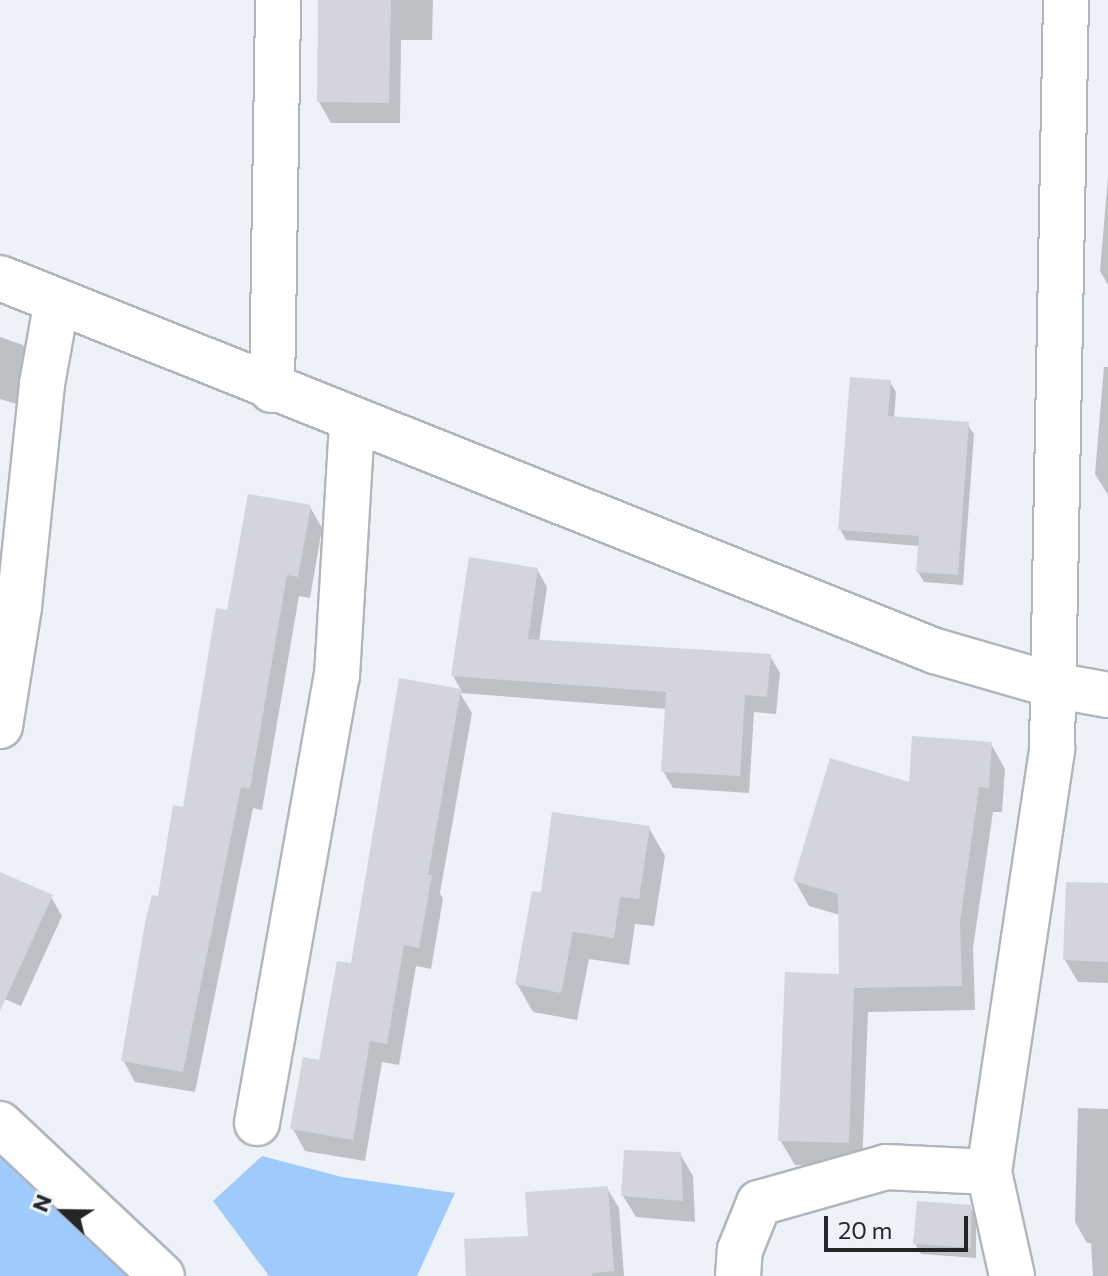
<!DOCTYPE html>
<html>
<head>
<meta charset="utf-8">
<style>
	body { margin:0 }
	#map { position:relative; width:1108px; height:1276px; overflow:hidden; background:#ecf2f8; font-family:Commissioner,sans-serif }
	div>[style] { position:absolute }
	.green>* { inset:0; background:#9fcafc }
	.shadow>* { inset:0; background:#0003 }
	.building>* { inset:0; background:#d4d4dc }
	.roads { filter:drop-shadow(2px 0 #b1b6bc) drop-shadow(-2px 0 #b1b6bc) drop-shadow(0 2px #b1b6bc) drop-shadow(0 -2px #b1b6bc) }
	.minor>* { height:44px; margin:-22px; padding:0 22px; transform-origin:22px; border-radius:22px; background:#fff }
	span { translate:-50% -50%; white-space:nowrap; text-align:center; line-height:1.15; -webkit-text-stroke:6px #ecf2f8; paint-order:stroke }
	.north { position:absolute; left:24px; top:1172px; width:80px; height:80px; -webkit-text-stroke:6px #ecf2f8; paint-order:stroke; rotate:292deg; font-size:22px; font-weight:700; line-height:32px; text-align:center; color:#232527 }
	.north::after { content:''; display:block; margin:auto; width:28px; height:36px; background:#232527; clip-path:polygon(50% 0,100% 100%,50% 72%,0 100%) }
	.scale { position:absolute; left:824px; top:1216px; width:144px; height:36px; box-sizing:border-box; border:4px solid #232527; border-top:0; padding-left:10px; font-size:24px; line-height:28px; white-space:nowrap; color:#232527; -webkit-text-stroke:6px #ecf2f8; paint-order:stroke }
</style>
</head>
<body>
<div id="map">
	<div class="green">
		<i style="clip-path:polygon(0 1132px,162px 1276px,0 1276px)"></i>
		<i style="clip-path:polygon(262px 1156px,342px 1177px,455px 1193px,417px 1276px,269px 1276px,213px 1201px)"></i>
	</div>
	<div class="shadow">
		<i style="clip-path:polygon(320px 0,433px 0,432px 40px,401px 40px,400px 123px,331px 123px,319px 102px)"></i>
		<i style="clip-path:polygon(1108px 177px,1108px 285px,1100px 271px)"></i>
		<i style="clip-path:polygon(0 337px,23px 345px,34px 365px,26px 407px,0 399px)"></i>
		<i style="clip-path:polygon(1104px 367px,1108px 367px,1108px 495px,1095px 474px)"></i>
		<i style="clip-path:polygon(890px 382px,896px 392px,894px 418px,967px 424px,974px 434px,963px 585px,924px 582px,918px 572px,920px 546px,846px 540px,840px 529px)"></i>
		<i style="clip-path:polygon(310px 507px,322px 528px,310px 598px,299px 596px,262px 810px,253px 808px,195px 1092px,135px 1082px,123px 1060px,184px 809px)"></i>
		<i style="clip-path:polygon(537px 569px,547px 587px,539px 641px,770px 656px,780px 673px,776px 714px,754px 712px,749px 793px,673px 788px,663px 771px,667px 709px,460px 693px,472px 713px,440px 893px,443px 899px,431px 969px,416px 966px,399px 1065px,382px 1062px,365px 1161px,305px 1151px,293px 1129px,321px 1062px,353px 966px,400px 681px,462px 692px,453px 676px)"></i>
		<i style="clip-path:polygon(991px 744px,1005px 769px,1002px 812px,993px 812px,973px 948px,975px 1010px,868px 1012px,862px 1167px,795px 1165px,780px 1140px,841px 976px,840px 915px,809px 906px,795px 881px,911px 784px)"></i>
		<i style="clip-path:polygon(649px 828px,665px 856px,654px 926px,635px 924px,629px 965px,589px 959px,577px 1020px,533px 1012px,517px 984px,543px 894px)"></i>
		<i style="clip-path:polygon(0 874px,51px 897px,62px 916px,21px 1006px,0 997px)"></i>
		<i style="clip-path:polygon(1108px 885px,1108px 983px,1078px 982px,1065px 960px)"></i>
		<i style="clip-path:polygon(1078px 1108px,1108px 1109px,1108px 1276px,1093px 1276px,1091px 1243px,1087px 1243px,1075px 1222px)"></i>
		<i style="clip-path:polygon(680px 1154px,693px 1176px,695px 1222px,636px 1217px,623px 1196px)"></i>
		<i style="clip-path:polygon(607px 1188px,619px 1208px,624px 1276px,468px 1276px)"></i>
		<i style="clip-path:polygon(970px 1207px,976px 1218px,976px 1258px,921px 1254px,915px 1244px)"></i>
	</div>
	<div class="building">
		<i style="clip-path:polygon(318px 0,391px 0,389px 103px,317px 102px)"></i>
		<i style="clip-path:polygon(850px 377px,891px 380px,888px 416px,969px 422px,958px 575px,916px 572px,919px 536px,838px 530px)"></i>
		<i style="clip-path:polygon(248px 494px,311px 505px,298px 577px,287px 575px,250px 789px,241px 787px,183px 1072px,121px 1061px,146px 918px,152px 895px,158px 896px,173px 805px,183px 807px,216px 608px,227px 610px)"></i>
		<i style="clip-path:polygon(469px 557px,538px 568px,528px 639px,771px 654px,767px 697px,745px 695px,740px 776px,661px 772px,666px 692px,451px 676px)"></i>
		<i style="clip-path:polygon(399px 678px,461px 689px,428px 875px,432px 875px,419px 948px,404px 945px,387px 1044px,370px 1041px,353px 1140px,290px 1129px,303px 1057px,319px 1060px,337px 961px,351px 963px)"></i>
		<i style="clip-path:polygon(912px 736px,992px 742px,989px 788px,979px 787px,960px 922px,962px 986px,854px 988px,849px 1143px,778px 1141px,785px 972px,839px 974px,838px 894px,793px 881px,830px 758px,909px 782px)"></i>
		<i style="clip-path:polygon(552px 812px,650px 826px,639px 899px,620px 897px,614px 938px,573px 932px,561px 993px,515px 984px,532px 891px,541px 892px)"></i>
		<i style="clip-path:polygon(0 872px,53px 895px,0 1011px)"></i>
		<i style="clip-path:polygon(1066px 882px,1108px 883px,1108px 962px,1063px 960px)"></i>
		<i style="clip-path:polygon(624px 1150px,681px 1152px,683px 1201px,621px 1196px)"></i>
		<i style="clip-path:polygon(608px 1186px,614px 1271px,592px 1273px,592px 1276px,466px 1276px,464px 1239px,528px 1236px,525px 1192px)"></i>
		<i style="clip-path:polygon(917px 1201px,971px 1205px,971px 1248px,913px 1244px)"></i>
	</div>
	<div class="roads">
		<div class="minor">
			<i style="left:0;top:278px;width:1007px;rotate:21.75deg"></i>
			<i style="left:935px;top:651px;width:123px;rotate:16.1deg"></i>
			<i style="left:1053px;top:685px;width:56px;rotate:10.3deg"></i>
			<i style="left:272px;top:390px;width:390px;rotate:-89.1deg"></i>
			<i style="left:0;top:726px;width:121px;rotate:-80.9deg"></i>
			<i style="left:19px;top:607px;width:224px;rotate:-84.1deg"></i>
			<i style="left:42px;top:384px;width:84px;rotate:-79.8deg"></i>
			<i style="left:257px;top:1123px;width:454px;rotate:-79.9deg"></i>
			<i style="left:337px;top:676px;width:255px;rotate:-86.6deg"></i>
			<i style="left:0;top:1124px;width:222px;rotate:43.2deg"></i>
			<i style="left:738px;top:1276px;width:26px;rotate:-86deg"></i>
			<i style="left:740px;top:1250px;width:51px;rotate:-68deg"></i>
			<i style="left:759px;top:1203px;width:132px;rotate:-15.8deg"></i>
			<i style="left:886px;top:1167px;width:103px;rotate:2.8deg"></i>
			<i style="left:1012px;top:1276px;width:107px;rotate:-102.5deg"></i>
			<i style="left:989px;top:1172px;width:428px;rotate:-81.5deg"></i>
			<i style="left:1052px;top:749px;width:749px;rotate:-88.93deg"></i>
		</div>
	</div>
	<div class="north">N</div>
	<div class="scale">20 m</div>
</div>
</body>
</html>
